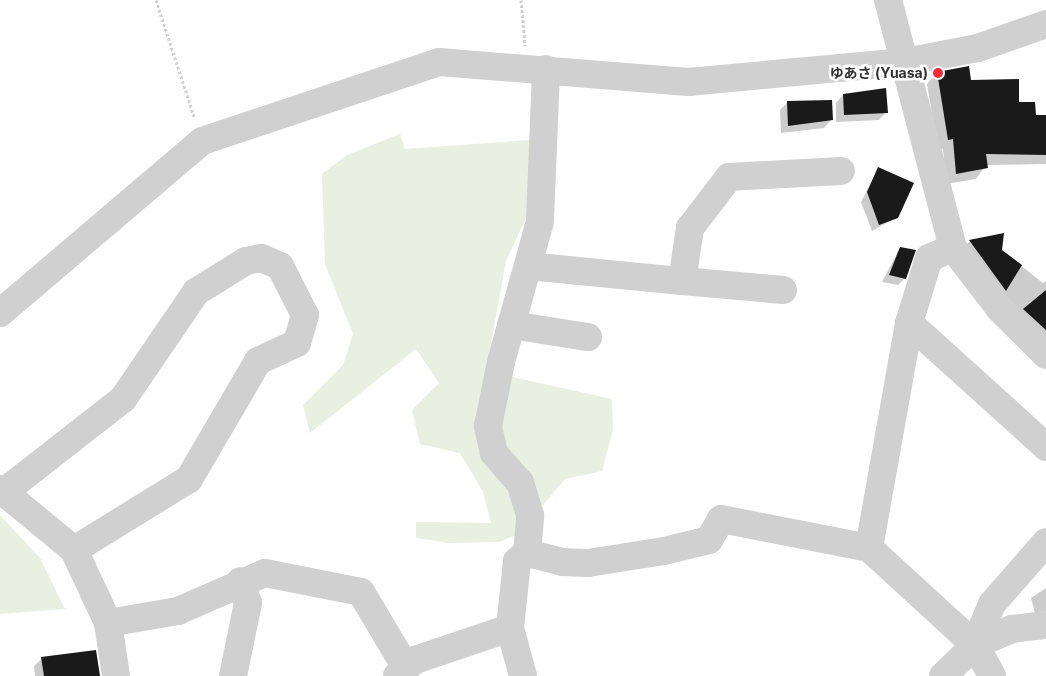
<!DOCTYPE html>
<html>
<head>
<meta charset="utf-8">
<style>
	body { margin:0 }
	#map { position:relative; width:1046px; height:676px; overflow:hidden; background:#fff; font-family:Inter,"Noto Sans JP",sans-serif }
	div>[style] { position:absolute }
	.green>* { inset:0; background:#e9f0e1 }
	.shadow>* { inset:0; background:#0003 }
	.building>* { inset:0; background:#1a1a1a }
	.path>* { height:3px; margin-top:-1.5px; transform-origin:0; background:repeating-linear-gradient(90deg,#d0d0d0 0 2.5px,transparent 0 5px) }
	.minor>* { height:28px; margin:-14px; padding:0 14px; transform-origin:14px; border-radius:14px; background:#d0d0d0 }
	.dots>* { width:14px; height:14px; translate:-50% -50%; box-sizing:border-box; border:2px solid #fff; border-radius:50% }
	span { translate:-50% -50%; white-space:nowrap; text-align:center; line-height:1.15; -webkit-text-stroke:5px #fff; paint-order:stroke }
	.poi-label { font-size:14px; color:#333; font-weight:700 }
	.right { translate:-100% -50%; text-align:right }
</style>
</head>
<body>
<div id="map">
	<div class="green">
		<i style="clip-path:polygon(400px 134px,405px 149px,530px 140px,532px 205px,506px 261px,486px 371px,612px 399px,613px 430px,602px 471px,565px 479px,520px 533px,499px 542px,449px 543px,416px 538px,416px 522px,491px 523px,483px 492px,460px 453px,420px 444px,412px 410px,439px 383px,416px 349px,310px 433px,303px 405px,343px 365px,353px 334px,325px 264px,322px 174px,347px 155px)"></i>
		<i style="clip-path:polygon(0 515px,40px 558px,65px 609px,0 614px)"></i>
	</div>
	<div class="shadow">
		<i style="clip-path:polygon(937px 73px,970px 81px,1035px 116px,1046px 116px,1046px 164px,986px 165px,976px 179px,946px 184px,943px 149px,938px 150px,927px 84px)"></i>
		<i style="clip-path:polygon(885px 89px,886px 112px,879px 120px,836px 122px,836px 103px,843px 95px)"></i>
		<i style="clip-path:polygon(787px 103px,831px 120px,824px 128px,781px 133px,780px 110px)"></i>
		<i style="clip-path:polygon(878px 169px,897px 217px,872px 231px,861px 202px)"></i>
		<i style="clip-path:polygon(1003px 235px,1001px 250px,1043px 283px,1046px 281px,1046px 344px,961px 250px,970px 241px)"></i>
		<i style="clip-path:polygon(900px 248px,905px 278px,898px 285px,882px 282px)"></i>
		<i style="clip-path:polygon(1046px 588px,1046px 615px,1036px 617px,1031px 598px)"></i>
		<i style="clip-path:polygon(42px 659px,99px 676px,35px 676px,34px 666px)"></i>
	</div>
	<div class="building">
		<i style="clip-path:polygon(969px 66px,971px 80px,1019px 79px,1019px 102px,1035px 102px,1036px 115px,1046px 115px,1046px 155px,986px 154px,988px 168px,956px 174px,953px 139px,948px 140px,937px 72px)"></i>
		<i style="clip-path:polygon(886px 88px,888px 113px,844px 115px,843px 94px)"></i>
		<i style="clip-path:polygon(832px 100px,833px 120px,788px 126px,787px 101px)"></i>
		<i style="clip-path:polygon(878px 167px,914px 183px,898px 218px,879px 225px,867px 192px)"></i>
		<i style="clip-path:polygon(1004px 233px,1002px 250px,1022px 265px,1006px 291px,969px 240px)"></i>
		<i style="clip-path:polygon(900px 247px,916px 250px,906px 279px,889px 275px)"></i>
		<i style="clip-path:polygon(1046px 290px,1046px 330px,1023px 309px)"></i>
		<i style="clip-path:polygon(96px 650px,100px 676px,44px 676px,41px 657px)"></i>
	</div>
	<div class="path">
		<i style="left:156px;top:0;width:125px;rotate:71.9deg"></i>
		<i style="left:521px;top:0;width:46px;rotate:85deg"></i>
	</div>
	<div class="minor">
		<i style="left:888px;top:0;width:256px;rotate:75.3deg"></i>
		<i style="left:953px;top:248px;width:77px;rotate:52.4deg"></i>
		<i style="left:1000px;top:309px;width:65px;rotate:45deg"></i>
		<i style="left:528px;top:266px;width:155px;rotate:5.6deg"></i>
		<i style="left:783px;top:290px;width:101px;rotate:-174.9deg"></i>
		<i style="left:682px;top:281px;width:54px;rotate:-81.4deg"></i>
		<i style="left:690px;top:228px;width:64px;rotate:-52.6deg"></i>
		<i style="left:729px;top:177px;width:112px;rotate:-3.1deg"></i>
		<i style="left:0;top:313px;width:265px;rotate:-40.4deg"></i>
		<i style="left:202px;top:141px;width:250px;rotate:-18.4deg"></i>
		<i style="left:439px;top:62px;width:250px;rotate:4.6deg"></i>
		<i style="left:688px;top:82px;width:218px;rotate:-5.3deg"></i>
		<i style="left:905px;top:62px;width:74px;rotate:-10.9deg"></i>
		<i style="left:978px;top:48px;width:72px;rotate:-19.4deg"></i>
		<i style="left:909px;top:323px;width:185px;rotate:42.1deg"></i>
		<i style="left:511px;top:325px;width:78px;rotate:8.9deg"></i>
		<i style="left:0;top:489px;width:96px;rotate:39.5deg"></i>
		<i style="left:74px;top:550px;width:81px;rotate:65deg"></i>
		<i style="left:108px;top:623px;width:54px;rotate:81.4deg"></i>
		<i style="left:4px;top:492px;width:151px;rotate:-38deg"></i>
		<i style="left:123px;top:399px;width:130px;rotate:-55.7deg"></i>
		<i style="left:196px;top:292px;width:59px;rotate:-31.8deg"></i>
		<i style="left:246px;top:261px;width:15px;rotate:-11deg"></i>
		<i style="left:261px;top:258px;width:21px;rotate:23deg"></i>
		<i style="left:280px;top:266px;width:55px;rotate:63deg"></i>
		<i style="left:305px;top:315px;width:29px;rotate:106deg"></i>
		<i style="left:297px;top:343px;width:43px;rotate:155.2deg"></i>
		<i style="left:258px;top:361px;width:137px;rotate:120.3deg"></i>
		<i style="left:189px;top:479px;width:135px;rotate:148.3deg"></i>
		<i style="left:869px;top:548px;width:229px;rotate:-79.9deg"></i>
		<i style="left:909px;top:323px;width:68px;rotate:-72.9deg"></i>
		<i style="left:929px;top:258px;width:26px;rotate:-23deg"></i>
		<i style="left:527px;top:553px;width:38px;rotate:-85deg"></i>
		<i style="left:530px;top:515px;width:34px;rotate:-107deg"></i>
		<i style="left:520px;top:483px;width:40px;rotate:-131deg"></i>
		<i style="left:494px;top:453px;width:28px;rotate:-103deg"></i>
		<i style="left:488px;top:426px;width:65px;rotate:-78.5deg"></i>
		<i style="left:501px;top:362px;width:146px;rotate:-74.5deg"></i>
		<i style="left:540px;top:221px;width:152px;rotate:-87.7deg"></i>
		<i style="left:108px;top:623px;width:71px;rotate:-9.7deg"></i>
		<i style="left:178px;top:611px;width:95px;rotate:-23.6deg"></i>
		<i style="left:265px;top:573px;width:98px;rotate:11.2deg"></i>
		<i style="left:361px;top:592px;width:86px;rotate:59.3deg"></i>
		<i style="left:510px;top:628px;width:50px;rotate:74.8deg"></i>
		<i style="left:975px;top:645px;width:44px;rotate:-67.5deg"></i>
		<i style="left:992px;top:604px;width:82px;rotate:-48.9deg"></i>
		<i style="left:233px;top:676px;width:75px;rotate:-78.4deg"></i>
		<i style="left:248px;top:603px;width:23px;rotate:-110deg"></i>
		<i style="left:397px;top:676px;width:24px;rotate:-42deg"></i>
		<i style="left:415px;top:660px;width:100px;rotate:-18.6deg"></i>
		<i style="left:510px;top:628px;width:67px;rotate:-84deg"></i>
		<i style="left:517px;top:561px;width:13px;rotate:-39deg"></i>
		<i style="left:527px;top:553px;width:36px;rotate:14deg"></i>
		<i style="left:562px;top:562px;width:26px;rotate:2deg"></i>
		<i style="left:588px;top:563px;width:77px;rotate:-9deg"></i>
		<i style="left:664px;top:551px;width:46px;rotate:-13.7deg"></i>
		<i style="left:709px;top:540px;width:24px;rotate:-60deg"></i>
		<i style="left:721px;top:519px;width:151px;rotate:11.1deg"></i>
		<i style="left:869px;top:548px;width:144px;rotate:42.5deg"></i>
		<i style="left:975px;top:645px;width:35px;rotate:61deg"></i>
		<i style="left:943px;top:676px;width:45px;rotate:-44.1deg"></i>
		<i style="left:975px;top:645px;width:40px;rotate:-23.4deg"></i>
		<i style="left:1012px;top:629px;width:34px;rotate:-7deg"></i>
	</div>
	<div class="dots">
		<i style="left:938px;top:73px;background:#f62935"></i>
	</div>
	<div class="poi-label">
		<span class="right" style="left:928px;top:73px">ゆあさ (Yuasa)</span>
	</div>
</div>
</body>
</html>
